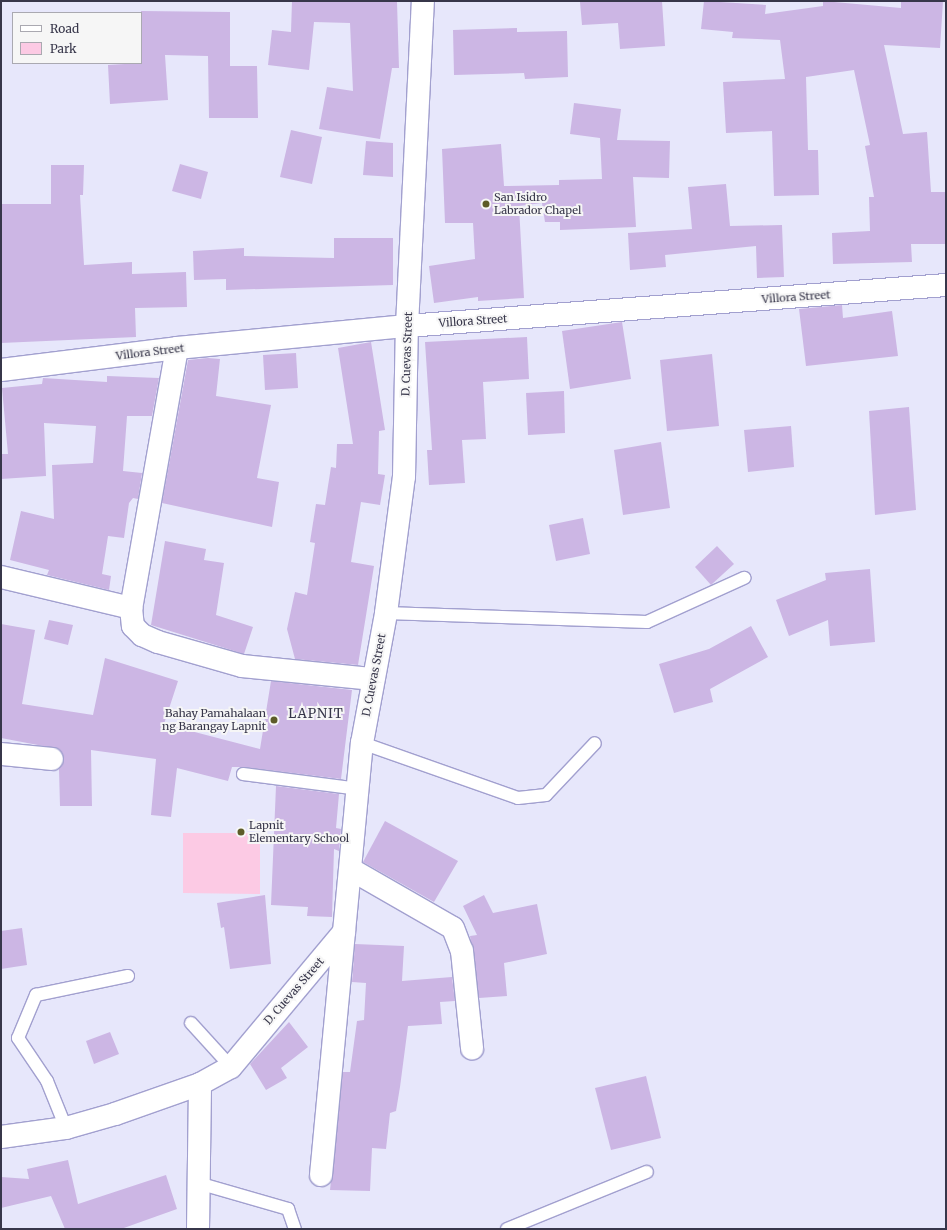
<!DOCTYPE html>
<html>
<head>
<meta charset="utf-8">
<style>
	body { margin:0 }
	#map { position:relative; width:947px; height:1230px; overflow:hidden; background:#e7e7fb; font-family:Merriweather,serif }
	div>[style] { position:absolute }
	.green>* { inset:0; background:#fccae4 }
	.building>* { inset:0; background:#ccb6e4 }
	.roads { filter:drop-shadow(1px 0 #a2a0cf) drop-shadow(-1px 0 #a2a0cf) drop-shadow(0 1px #a2a0cf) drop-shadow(0 -1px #a2a0cf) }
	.lane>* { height:12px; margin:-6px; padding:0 6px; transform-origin:6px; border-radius:6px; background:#fff }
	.street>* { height:22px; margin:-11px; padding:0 11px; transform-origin:11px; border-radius:11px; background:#fff }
	.dots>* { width:11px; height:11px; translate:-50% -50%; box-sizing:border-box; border:2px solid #f6f6f6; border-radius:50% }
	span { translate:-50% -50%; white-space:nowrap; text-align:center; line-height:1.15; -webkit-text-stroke:4px #f6f6f6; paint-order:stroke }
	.poi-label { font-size:11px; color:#37364a }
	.left { translate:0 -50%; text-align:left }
	.right { translate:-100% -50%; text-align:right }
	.street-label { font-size:11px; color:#37364a }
	.quarter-label { font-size:13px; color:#37364a; letter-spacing:1px }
	.frame { position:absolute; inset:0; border:2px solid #37364a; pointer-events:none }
	.legend { position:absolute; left:12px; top:12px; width:130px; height:52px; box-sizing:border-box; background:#f6f6f6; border:1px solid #aaa9b1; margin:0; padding:5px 7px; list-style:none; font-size:12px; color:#37364a }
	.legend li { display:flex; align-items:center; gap:8px; height:20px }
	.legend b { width:20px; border:1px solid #aaa9b1 }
</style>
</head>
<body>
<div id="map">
	<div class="green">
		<i style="clip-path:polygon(183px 833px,260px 833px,260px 894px,183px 893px)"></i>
	</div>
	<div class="building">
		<i style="clip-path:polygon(292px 1px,397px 2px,399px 68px,392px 68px,380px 139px,319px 129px,327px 87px,353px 91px,350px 23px,314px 22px,309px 70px,268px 65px,272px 30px,291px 32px)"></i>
		<i style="clip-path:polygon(662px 1px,665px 46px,620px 49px,618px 23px,582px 25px,580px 2px)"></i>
		<i style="clip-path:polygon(704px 1px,766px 5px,765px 14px,823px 6px,823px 1px,901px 8px,901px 1px,943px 1px,940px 48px,884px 45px,903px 134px,927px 132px,931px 192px,946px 192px,946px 244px,911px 244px,912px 262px,833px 264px,832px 233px,870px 231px,869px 197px,874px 197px,865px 146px,870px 145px,854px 70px,806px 77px,808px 150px,818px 150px,819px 195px,774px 196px,772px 131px,726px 133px,723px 82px,785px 79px,780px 40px,732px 38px,733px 32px,701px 29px)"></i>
		<i style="clip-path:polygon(141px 11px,230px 12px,230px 66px,257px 66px,258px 118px,209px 118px,208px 56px,165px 55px,168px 100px,110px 104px,108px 65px,141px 63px)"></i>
		<i style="clip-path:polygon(517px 28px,517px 32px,567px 31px,568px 77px,525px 79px,524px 73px,454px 75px,453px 30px)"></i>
		<i style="clip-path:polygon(574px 103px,621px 109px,617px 140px,670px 141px,669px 178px,633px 177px,636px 227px,560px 230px,560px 222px,545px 222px,542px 203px,519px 206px,524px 298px,478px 301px,478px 297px,434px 303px,429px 266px,475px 259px,473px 223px,445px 223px,442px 149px,501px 144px,504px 186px,559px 185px,559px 180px,602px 179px,600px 138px,570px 134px)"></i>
		<i style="clip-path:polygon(291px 130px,322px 137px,312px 184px,280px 177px)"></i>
		<i style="clip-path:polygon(366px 141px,393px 143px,393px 177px,363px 175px)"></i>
		<i style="clip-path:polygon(180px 164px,208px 172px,201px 199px,172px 191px)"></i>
		<i style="clip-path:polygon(51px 165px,84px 165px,83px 195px,80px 195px,84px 265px,132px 262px,132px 274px,186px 272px,187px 307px,135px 308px,136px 337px,1px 343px,1px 204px,51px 204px)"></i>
		<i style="clip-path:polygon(726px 184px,730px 226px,782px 225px,784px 277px,757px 278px,756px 246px,665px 255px,666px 267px,630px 270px,628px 233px,692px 229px,688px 187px)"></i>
		<i style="clip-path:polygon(334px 238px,393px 238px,393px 285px,226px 290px,226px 279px,194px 280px,193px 251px,244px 248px,244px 256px,334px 258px)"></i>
		<i style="clip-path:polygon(842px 305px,843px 318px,892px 311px,898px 356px,806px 366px,799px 309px)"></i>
		<i style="clip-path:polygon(622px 322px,631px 379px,570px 389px,562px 331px)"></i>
		<i style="clip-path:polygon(527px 337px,529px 379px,483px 382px,486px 439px,462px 440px,465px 483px,429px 485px,427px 450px,432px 450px,425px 342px)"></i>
		<i style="clip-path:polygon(371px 342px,385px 430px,379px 431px,378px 474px,385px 475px,380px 505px,361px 502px,351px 562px,374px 566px,358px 665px,295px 659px,287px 629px,295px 592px,307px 595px,315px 543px,310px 542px,316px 504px,325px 505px,331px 467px,336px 468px,337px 444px,353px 444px,338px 348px)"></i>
		<i style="clip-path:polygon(296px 353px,298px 388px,265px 390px,263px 355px)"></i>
		<i style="clip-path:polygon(712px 354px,719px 426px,667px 431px,660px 360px)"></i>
		<i style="clip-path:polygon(208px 358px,220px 359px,216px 396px,271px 405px,257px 478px,279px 482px,272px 527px,162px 503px,188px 360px)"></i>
		<i style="clip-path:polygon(107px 376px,159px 378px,152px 416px,127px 416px,123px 471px,142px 473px,138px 499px,133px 498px,129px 503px,124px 538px,108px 536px,102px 574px,111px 576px,109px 590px,47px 575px,49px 570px,10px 560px,21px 511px,54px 519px,52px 465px,93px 463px,96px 426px,44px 423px,46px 476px,1px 479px,1px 454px,8px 454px,2px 388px,42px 384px,43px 378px,107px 382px)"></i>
		<i style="clip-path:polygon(564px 391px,565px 433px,528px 435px,526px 393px)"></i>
		<i style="clip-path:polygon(909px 407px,916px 510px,875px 515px,869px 411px)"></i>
		<i style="clip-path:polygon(791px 426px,794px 467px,748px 472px,744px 430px)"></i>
		<i style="clip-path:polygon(661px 442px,670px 508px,623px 515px,614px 450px)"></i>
		<i style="clip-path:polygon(583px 518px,590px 554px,556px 561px,549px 525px)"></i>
		<i style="clip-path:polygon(165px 541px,206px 549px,204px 560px,224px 563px,216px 615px,253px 627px,244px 654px,151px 625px)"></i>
		<i style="clip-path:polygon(717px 546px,734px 564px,711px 585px,695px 567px)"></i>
		<i style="clip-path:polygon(870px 569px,875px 642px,830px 646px,828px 620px,789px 636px,776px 600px,826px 580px,825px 573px)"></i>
		<i style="clip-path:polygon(49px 620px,73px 625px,68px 645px,44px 639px)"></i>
		<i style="clip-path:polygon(1px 624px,35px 630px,22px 704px,93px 715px,105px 658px,178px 681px,164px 724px,260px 749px,271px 681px,352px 690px,341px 779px,244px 767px,232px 767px,228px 781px,177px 768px,171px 817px,151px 815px,156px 759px,91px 750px,92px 806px,60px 806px,59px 769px,64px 760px,59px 749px,1px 738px)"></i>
		<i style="clip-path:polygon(751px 626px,768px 657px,710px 689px,713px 702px,674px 713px,659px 664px,709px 649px)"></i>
		<i style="clip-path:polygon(276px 786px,339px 794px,336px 828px,341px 829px,339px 851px,334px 849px,332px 917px,307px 916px,308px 907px,271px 905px)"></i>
		<i style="clip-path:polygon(385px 821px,458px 861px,434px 902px,363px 862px)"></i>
		<i style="clip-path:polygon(265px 895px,271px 964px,230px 969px,224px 927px,221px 928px,217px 903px)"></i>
		<i style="clip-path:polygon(484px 895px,493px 913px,537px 904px,547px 954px,504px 963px,507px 996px,479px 998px,470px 936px,477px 935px,463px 906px)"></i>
		<i style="clip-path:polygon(22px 928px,27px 965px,1px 969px,1px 931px)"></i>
		<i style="clip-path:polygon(355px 944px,404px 946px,402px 981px,452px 977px,455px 1001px,440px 1002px,442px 1024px,408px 1026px,400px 1087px,396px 1111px,390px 1113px,386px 1149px,372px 1148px,370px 1191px,330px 1190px,343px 1072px,350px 1072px,357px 1021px,364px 1020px,366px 983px,352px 982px)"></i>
		<i style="clip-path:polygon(289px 1022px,308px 1047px,281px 1068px,287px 1078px,266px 1090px,250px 1064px)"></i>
		<i style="clip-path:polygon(110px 1032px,119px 1054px,94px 1064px,86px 1041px)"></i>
		<i style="clip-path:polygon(646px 1076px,661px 1138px,611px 1150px,595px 1088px)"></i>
		<i style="clip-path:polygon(68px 1160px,78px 1204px,166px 1175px,177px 1209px,121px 1229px,65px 1229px,51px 1196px,1px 1208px,1px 1177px,29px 1179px,27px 1169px)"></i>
	</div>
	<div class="roads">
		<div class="lane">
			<i style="left:386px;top:613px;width:261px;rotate:2deg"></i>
			<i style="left:647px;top:622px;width:107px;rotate:-24.4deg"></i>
			<i style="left:362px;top:743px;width:165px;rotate:19.4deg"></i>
			<i style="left:518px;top:798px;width:28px;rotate:-6deg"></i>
			<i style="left:546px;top:795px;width:71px;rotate:-46.7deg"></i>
			<i style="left:243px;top:774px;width:117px;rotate:7.4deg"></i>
			<i style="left:191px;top:1023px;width:59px;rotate:47.7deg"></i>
			<i style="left:66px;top:1128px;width:51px;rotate:-112deg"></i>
			<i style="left:47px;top:1081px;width:52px;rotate:-124deg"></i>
			<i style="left:18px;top:1038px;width:47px;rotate:-67.3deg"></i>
			<i style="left:36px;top:995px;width:94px;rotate:-11.7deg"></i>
			<i style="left:198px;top:1183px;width:94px;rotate:16.1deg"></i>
			<i style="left:288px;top:1209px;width:21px;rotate:71deg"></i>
			<i style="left:507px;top:1229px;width:151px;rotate:-22.2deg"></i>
		</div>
		<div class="street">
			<i style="left:177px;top:348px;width:264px;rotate:100deg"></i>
			<i style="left:131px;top:608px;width:18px;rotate:84deg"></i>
			<i style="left:133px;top:626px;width:13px;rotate:45deg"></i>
			<i style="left:142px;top:635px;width:17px;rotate:24deg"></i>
			<i style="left:158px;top:642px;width:87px;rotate:15.9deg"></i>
			<i style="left:242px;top:666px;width:132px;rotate:5.7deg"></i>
			<i style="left:1px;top:370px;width:177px;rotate:-7.1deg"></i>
			<i style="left:177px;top:348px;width:231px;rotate:-5.5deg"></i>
			<i style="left:407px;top:326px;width:541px;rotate:-4.35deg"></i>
			<i style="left:1px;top:577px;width:134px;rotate:13.4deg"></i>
			<i style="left:1px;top:754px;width:51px;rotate:5.6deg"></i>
			<i style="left:352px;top:870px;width:116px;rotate:29.9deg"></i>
			<i style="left:453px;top:928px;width:25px;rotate:69deg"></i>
			<i style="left:462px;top:951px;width:98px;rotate:84.1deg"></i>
			<i style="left:1px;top:1137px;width:66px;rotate:-7.9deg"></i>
			<i style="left:66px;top:1128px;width:51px;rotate:-15.9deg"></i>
			<i style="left:115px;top:1114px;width:90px;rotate:-19.4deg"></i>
			<i style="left:200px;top:1084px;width:35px;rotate:-29deg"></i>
			<i style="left:231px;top:1067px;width:176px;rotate:-50.1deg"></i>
			<i style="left:344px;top:932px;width:190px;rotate:-84.6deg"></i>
			<i style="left:362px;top:743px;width:132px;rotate:-79.5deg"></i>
			<i style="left:386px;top:613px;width:137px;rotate:-82.5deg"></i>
			<i style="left:404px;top:477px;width:151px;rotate:-88.9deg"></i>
			<i style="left:407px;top:326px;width:325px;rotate:-87.2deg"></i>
			<i style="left:321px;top:1175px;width:244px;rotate:-84.6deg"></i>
			<i style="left:198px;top:1229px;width:145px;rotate:-89.2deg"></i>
		</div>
	</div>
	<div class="dots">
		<i style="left:486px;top:204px;background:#5d5b28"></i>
		<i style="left:274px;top:720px;background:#5d5b28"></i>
		<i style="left:241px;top:832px;background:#5d5b28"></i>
	</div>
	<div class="poi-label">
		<span class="left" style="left:494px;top:204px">San Isidro<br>Labrador Chapel</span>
		<span class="right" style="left:266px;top:720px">Bahay Pamahalaan<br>ng Barangay Lapnit</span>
		<span class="left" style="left:249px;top:832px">Lapnit<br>Elementary School</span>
	</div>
	<div class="street-label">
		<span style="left:796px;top:297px;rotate:-4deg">Villora Street</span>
		<span style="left:473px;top:321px;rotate:-4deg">Villora Street</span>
		<span style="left:150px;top:352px;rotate:-7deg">Villora Street</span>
		<span style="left:407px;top:354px;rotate:-88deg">D. Cuevas Street</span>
		<span style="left:374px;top:675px;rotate:-79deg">D. Cuevas Street</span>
		<span style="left:294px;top:991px;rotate:-49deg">D. Cuevas Street</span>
	</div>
	<div class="quarter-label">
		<span style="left:316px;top:714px">LAPNIT</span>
	</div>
	<div class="frame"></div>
	<ul class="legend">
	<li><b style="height:5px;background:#fff"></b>Road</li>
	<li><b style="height:11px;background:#fccae4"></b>Park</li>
	</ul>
</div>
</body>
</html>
